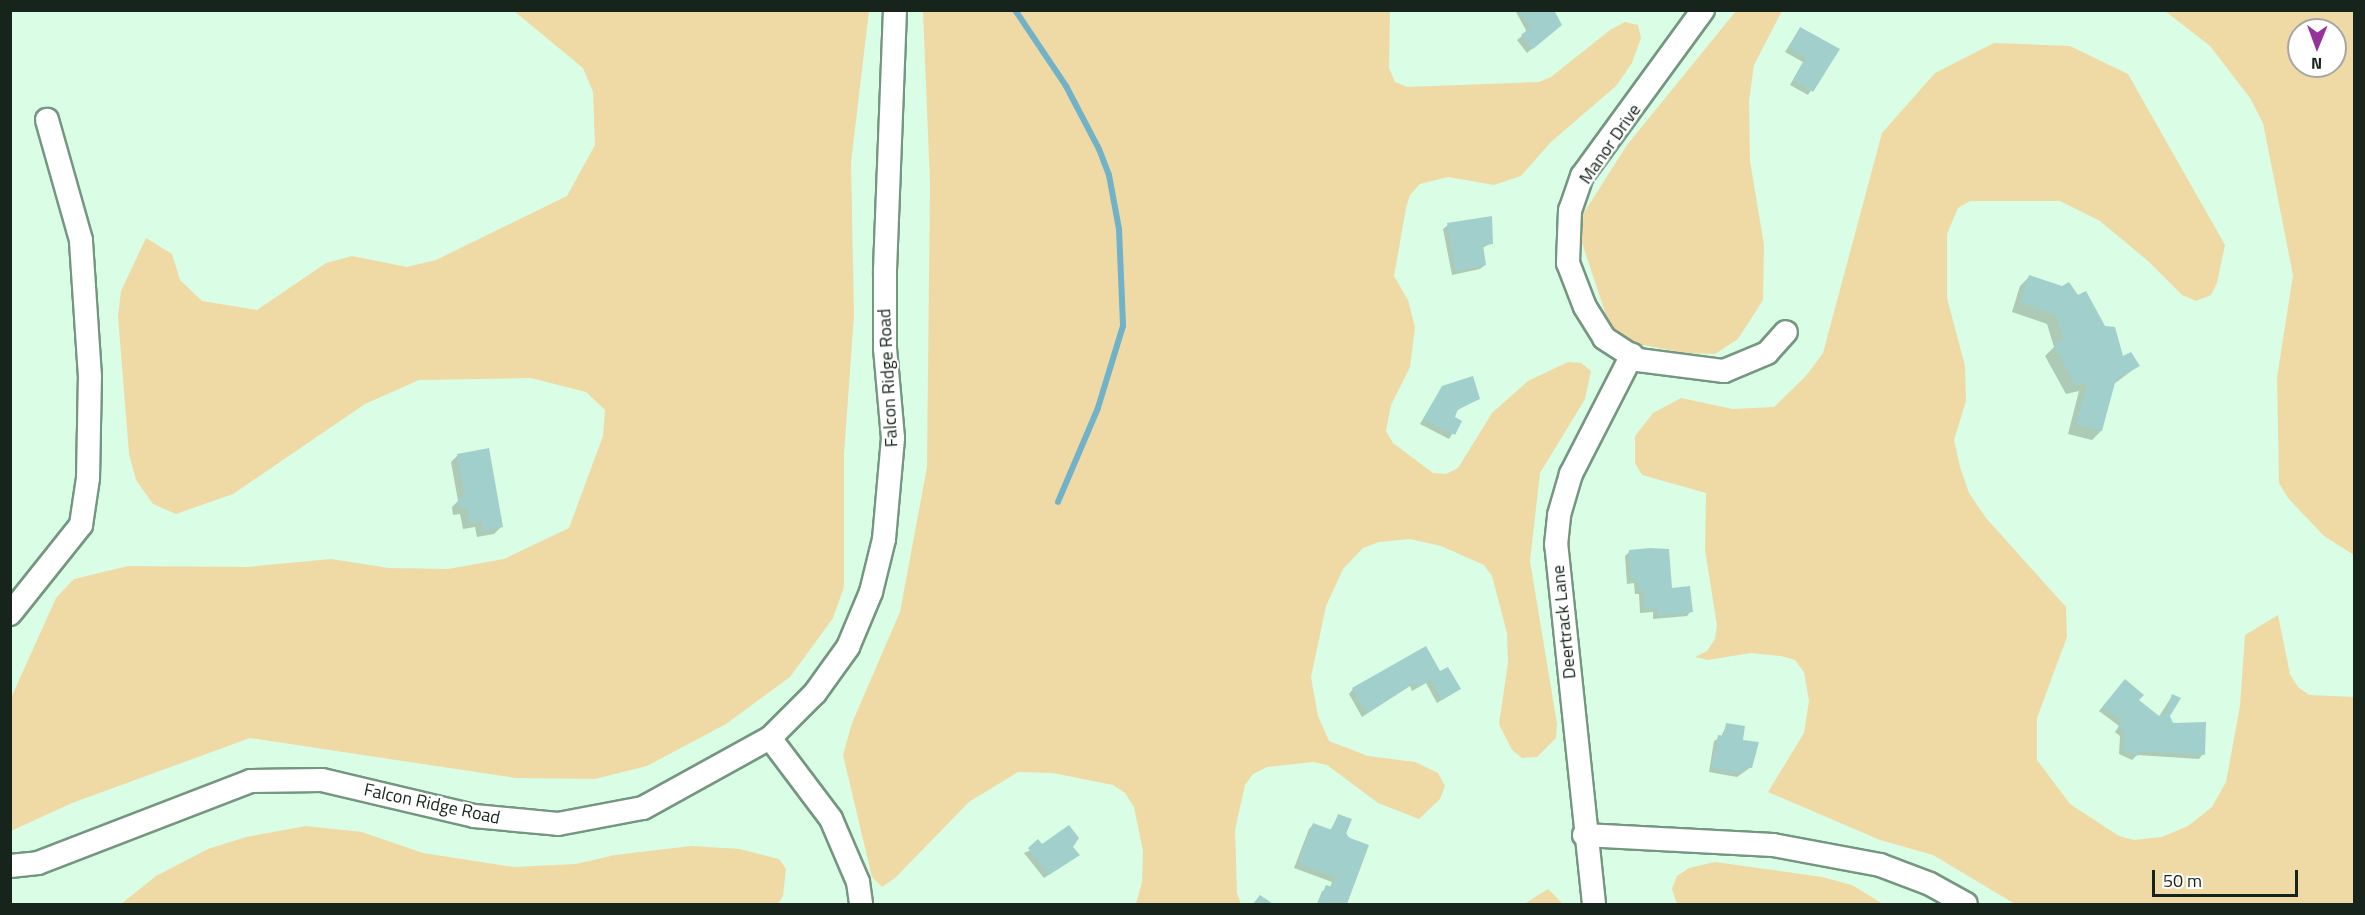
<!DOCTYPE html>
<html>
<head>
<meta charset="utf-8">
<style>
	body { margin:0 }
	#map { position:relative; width:2365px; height:915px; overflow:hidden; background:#d9fde5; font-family:"Titillium Web",sans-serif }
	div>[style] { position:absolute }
	.green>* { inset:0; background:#efdaa6 }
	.shadow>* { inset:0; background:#0003 }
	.stream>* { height:6px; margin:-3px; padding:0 3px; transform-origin:3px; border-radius:3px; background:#72b2c9 }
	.building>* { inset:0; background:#a1d0cc }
	.roads { filter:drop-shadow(2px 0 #759680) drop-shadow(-2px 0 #759680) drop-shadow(0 2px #759680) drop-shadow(0 -2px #759680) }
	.minor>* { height:22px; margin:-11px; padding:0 11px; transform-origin:11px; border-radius:11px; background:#fff }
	span { translate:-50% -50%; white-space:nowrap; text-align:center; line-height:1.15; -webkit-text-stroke:4.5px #fff; paint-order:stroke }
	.street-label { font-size:18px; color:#17241c }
	.frame { position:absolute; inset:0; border:12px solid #17241c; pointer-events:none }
	.north { position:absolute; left:2287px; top:18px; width:60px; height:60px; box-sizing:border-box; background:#fff; border:2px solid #a2a7a4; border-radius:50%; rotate:181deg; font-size:16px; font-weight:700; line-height:24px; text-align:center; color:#17241c }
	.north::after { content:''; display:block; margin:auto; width:21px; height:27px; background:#95339a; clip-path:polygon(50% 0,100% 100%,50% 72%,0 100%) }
	.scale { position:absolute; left:2152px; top:870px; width:146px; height:27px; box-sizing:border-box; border:3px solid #17241c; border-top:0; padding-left:8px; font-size:18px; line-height:21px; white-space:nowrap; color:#17241c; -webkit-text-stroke:4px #fff; paint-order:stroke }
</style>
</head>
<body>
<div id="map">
	<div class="green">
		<i style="clip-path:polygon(514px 11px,869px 11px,851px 162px,854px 315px,844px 454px,844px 587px,833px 618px,790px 677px,726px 724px,647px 766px,595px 779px,516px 778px,250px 738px,72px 803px,11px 831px,11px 698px,56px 598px,74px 579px,128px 566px,247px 567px,331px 559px,389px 568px,448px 569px,504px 559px,569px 528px,603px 436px,605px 410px,586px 392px,531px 378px,419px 380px,365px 404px,233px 494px,176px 514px,153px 504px,136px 480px,129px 454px,118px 316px,121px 291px,146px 238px,172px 254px,180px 280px,202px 301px,257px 310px,326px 263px,352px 256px,407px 267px,436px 260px,567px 196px,595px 145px,593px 92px,583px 68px)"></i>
		<i style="clip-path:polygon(923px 11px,1390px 11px,1389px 68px,1395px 82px,1407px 87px,1539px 82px,1551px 77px,1610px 30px,1625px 22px,1638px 25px,1641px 38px,1632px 63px,1616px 86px,1551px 142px,1521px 176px,1494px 185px,1448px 177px,1420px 184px,1410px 195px,1406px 208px,1394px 276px,1408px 300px,1415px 327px,1410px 367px,1391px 405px,1386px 431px,1393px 443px,1433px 473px,1446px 474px,1458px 468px,1492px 413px,1528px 381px,1568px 362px,1581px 363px,1591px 371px,1585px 399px,1540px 473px,1530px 561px,1557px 724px,1556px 738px,1537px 757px,1522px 758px,1512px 750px,1499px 724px,1508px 663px,1507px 633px,1492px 576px,1484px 565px,1441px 546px,1410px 539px,1379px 542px,1363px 548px,1343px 569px,1326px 606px,1311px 677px,1318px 716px,1329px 741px,1368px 756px,1415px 762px,1438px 773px,1445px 786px,1440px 799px,1419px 819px,1378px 803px,1327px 765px,1313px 762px,1267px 767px,1253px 774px,1245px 785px,1235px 830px,1237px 893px,1241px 904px,1136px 904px,1142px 882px,1143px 851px,1134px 807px,1125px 793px,1113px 785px,1053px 773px,1018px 772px,969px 802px,895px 878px,882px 887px,872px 877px,843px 755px,852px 723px,900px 612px,927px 467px,930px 184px)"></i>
		<i style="clip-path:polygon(1736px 11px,1782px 11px,1754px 65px,1749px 101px,1750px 161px,1764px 245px,1763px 300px,1738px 339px,1715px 354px,1685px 353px,1628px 342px,1613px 336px,1576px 225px,1627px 145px)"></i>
		<i style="clip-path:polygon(evenodd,2165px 11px,2354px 11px,2354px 555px,2324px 536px,2288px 498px,2279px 483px,2277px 378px,2293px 275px,2263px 123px,2250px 98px,2210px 46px,2165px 11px,2299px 30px,2335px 30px,2335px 66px,2299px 66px,2299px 30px)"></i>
		<i style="clip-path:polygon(1994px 43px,2070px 46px,2128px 74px,2225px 245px,2217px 283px,2211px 295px,2196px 301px,2182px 295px,2148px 261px,2100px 221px,2060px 201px,1970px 201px,1958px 208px,1947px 234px,1947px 298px,1965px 366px,1966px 401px,1954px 440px,1960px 467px,1969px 493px,1986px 518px,2066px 607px,2067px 637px,2037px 718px,2037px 760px,2070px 804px,2119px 836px,2134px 840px,2162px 837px,2188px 826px,2212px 807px,2226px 782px,2240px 706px,2245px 635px,2278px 615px,2290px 674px,2298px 687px,2309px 695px,2354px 697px,2354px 904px,2015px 904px,1933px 855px,1880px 840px,1768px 792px,1804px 733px,1809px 701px,1804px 672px,1795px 660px,1781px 656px,1751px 653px,1708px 660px,1695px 657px,1707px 651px,1715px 639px,1717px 625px,1705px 550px,1706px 493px,1642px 475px,1635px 463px,1635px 436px,1653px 413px,1681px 398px,1733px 409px,1774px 407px,1806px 376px,1823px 353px,1882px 133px,1935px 73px)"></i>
		<i style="clip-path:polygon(306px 826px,362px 832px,423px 853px,514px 867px,576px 864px,615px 855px,691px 846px,740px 849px,779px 859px,786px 869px,783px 896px,778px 904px,121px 904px,156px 876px,208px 849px,246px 837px)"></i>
		<i style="clip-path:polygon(1715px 862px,1822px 877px,1852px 885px,1883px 904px,1677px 904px,1672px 889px,1677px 876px,1689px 868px)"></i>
		<i style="clip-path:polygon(1548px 889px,1563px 904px,1524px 904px)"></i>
	</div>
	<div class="shadow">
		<i style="clip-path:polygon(1515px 10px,1550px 10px,1556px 29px,1527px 53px,1517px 40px,1527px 32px)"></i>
		<i style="clip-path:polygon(1800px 28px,1837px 50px,1808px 95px,1790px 85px,1803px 62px,1785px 52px)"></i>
		<i style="clip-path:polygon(1448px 225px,1492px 243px,1482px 248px,1485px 265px,1480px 269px,1452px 275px,1443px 229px)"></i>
		<i style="clip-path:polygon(2029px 277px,2123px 358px,2138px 366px,2114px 384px,2101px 431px,2092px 440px,2068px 434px,2079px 391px,2066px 394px,2045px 356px,2054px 347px,2047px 324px,2012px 312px,2020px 286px)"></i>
		<i style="clip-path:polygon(1443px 387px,1478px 399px,1456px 411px,1453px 417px,1460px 422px,1449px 439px,1420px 424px)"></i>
		<i style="clip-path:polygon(458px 455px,501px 527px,494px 534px,477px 537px,475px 527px,463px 529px,460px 514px,453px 515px,452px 507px,458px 501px,451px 462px)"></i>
		<i style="clip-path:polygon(1630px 551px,1691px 611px,1687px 616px,1653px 619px,1653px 612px,1640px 613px,1639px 594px,1635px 594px,1634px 583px,1627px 584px,1625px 556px)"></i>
		<i style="clip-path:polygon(1440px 673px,1459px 689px,1437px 703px,1426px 683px,1412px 691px,1410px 686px,1362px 717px,1349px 694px,1353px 689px)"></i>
		<i style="clip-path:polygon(2121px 685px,2158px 718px,2172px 696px,2168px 716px,2173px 724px,2203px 754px,2199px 759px,2137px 755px,2132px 760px,2119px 754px,2120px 736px,2115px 732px,2119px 726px,2099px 711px)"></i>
		<i style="clip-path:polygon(1727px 724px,1741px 741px,1751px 767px,1737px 777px,1709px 772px,1714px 741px,1721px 737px)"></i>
		<i style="clip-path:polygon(1338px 816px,1349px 839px,1367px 846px,1346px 904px,1317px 904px,1322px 891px,1330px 888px,1332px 882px,1294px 868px,1309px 829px,1313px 825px,1330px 831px)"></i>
		<i style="clip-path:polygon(1041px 846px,1071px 847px,1078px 855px,1044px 878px,1024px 853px)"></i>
	</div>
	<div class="stream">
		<i style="left:1015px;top:10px;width:92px;rotate:56.1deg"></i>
		<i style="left:1066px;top:86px;width:71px;rotate:62.4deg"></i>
		<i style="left:1099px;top:149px;width:28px;rotate:69deg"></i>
		<i style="left:1109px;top:175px;width:55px;rotate:79.5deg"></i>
		<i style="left:1119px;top:229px;width:97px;rotate:87.6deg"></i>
		<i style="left:1123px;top:326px;width:86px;rotate:107deg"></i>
		<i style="left:1098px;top:408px;width:102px;rotate:113.1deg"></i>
	</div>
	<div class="building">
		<i style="clip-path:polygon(1524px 10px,1554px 10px,1562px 25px,1533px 49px,1521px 35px,1531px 27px,1520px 14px)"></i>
		<i style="clip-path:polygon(1800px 27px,1840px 49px,1813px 92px,1793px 80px,1806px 57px,1789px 47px)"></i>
		<i style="clip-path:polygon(1492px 216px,1493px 244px,1483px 245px,1486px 265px,1456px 271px,1447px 223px)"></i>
		<i style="clip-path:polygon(2029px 275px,2062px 286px,2069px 282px,2078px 295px,2086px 291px,2105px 326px,2115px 327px,2123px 356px,2131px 352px,2140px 366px,2116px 379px,2102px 431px,2076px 424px,2087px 383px,2076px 386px,2054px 345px,2064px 340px,2056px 315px,2020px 302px)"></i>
		<i style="clip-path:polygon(1473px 376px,1480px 399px,1458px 409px,1455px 417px,1462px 421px,1455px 435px,1423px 419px,1442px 386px)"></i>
		<i style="clip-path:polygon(489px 448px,503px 527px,484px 531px,482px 521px,469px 523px,467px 507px,460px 509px,458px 498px,465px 497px,457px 454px)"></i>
		<i style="clip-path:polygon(1650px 548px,1669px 549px,1672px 588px,1690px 586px,1693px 612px,1658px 616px,1657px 608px,1644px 609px,1643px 590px,1639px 590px,1638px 580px,1631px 580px,1629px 550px)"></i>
		<i style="clip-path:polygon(1426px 646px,1440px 671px,1448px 667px,1461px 689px,1442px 700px,1431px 680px,1417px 687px,1414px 683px,1367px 713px,1352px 688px)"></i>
		<i style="clip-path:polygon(2125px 679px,2144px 695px,2139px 700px,2159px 716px,2166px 714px,2172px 694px,2181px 698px,2170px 716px,2173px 723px,2206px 722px,2205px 755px,2138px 751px,2138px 756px,2123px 750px,2124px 731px,2118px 727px,2122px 721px,2103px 706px)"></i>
		<i style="clip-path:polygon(1726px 723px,1745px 726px,1743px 740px,1759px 742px,1752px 768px,1744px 767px,1743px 773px,1712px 768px,1718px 735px,1724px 736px)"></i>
		<i style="clip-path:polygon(1338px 814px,1352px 819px,1346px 834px,1350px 838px,1369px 845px,1347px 904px,1318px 904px,1326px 885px,1332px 887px,1336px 877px,1298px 863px,1313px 823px,1332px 830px)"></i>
		<i style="clip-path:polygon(1069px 825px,1079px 838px,1073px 847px,1080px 855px,1049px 875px,1028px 848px,1038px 839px,1042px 844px)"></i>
		<i style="clip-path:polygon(1260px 895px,1273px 904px,1253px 904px)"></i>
	</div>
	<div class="roads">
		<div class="minor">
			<i style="left:1703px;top:10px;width:205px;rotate:126.1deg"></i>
			<i style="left:1582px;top:176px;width:36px;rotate:109deg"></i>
			<i style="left:1570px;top:210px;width:53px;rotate:92.2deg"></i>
			<i style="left:1568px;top:263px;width:47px;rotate:68.9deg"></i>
			<i style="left:1585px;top:307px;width:36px;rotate:58deg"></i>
			<i style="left:1604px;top:338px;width:40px;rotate:32.9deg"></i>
			<i style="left:1638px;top:360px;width:87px;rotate:7.3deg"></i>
			<i style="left:1724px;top:371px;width:47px;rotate:-22.7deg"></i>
			<i style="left:1767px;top:353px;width:28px;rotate:-48deg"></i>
			<i style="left:10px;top:614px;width:114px;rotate:-51.4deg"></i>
			<i style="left:81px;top:525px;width:48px;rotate:-81.5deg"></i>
			<i style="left:88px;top:478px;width:101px;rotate:-88.9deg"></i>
			<i style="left:90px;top:377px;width:137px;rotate:-93.8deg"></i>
			<i style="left:81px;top:240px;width:125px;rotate:-105.8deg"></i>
			<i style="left:770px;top:738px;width:101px;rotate:53deg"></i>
			<i style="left:831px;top:819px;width:69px;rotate:66.8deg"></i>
			<i style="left:858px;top:882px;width:22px;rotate:82deg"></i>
			<i style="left:1584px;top:835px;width:189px;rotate:3deg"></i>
			<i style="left:1773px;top:845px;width:109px;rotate:10.6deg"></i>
			<i style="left:1880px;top:865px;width:53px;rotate:20.8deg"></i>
			<i style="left:1930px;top:884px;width:41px;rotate:29.1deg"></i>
			<i style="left:10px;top:866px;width:28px;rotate:-6deg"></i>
			<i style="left:38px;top:863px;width:228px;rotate:-21.1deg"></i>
			<i style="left:251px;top:781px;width:71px;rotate:-0.8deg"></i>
			<i style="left:322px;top:780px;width:156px;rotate:13.3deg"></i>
			<i style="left:474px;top:816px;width:84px;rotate:5.4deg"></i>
			<i style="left:558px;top:824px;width:86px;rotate:-10.7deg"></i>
			<i style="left:643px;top:808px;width:145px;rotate:-28.9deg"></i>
			<i style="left:770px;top:738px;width:64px;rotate:-45deg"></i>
			<i style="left:815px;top:693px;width:57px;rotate:-54.3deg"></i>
			<i style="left:848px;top:647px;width:60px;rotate:-67.3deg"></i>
			<i style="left:871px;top:592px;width:55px;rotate:-76.2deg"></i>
			<i style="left:884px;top:539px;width:101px;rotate:-84.9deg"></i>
			<i style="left:893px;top:438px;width:89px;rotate:-95.1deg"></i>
			<i style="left:885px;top:349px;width:79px;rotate:-90deg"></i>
			<i style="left:885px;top:270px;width:260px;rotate:-87.8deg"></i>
			<i style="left:1594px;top:904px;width:361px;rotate:-96deg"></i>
			<i style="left:1556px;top:545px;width:30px;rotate:-84deg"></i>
			<i style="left:1559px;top:515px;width:43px;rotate:-73.7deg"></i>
			<i style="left:1571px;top:474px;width:134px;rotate:-62.9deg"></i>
		</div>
	</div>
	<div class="street-label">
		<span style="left:1610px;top:144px;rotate:-55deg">Manor Drive</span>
		<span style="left:888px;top:378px;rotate:-93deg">Falcon Ridge Road</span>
		<span style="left:1564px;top:622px;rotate:-96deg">Deertrack Lane</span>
		<span style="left:432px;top:804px;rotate:12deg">Falcon Ridge Road</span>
	</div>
	<div class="frame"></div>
	<div class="north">N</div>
	<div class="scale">50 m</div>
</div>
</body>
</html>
